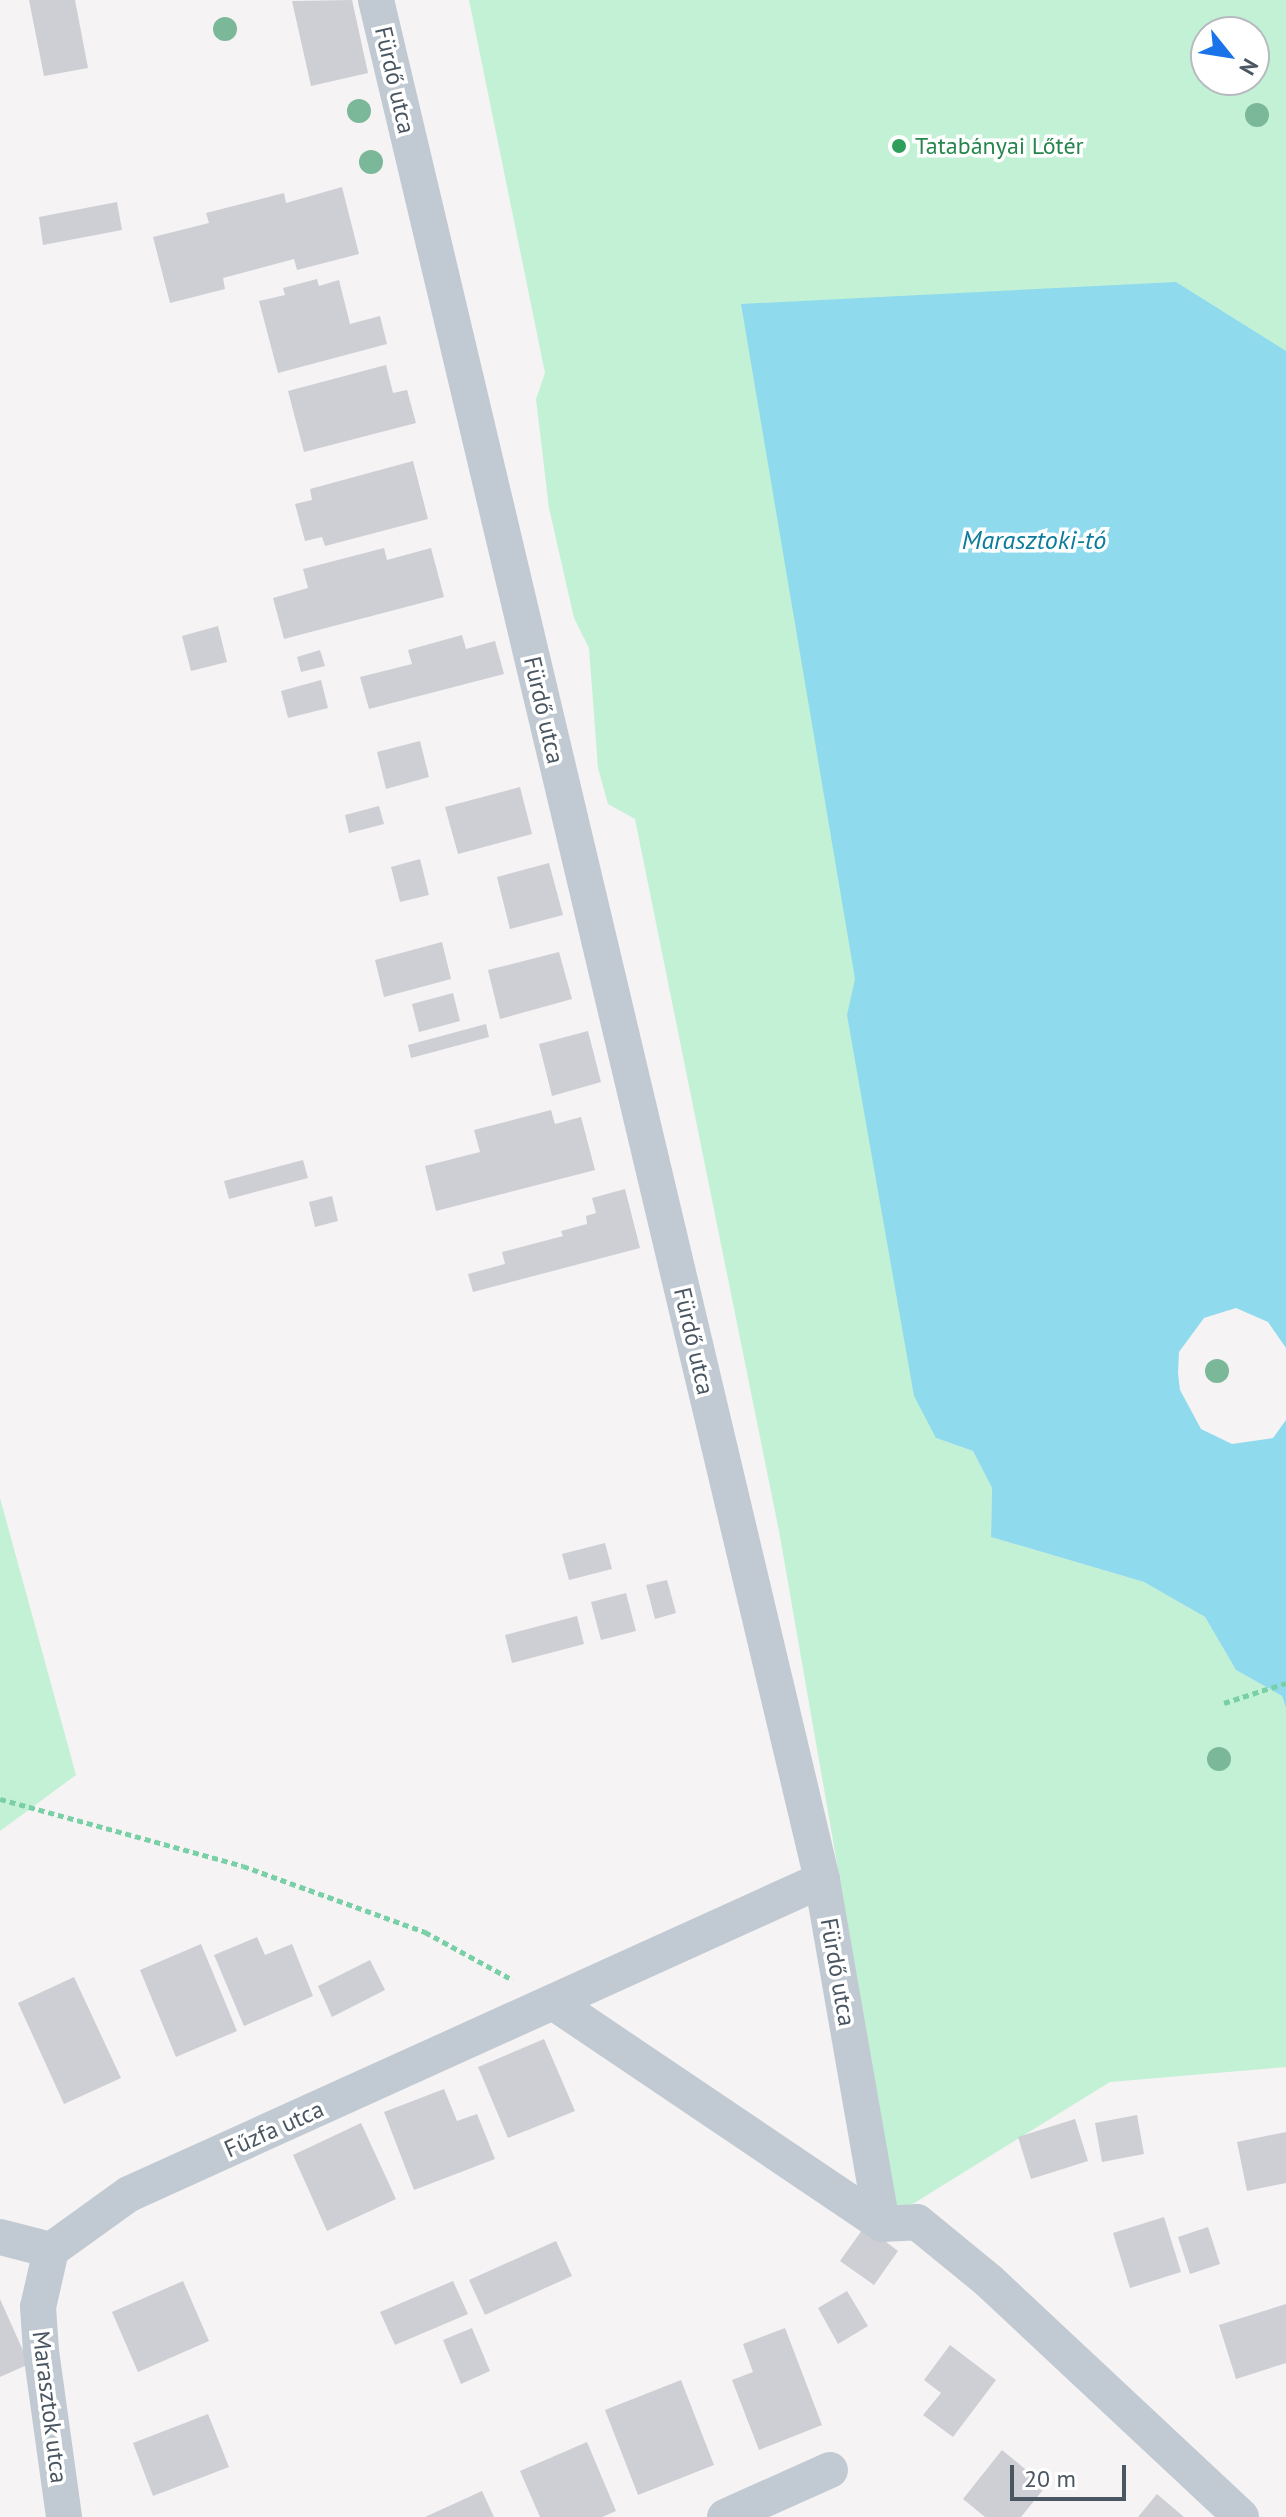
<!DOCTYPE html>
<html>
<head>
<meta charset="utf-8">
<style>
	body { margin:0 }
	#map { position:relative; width:1286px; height:2517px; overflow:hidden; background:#f5f3f3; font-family:"PT Sans",sans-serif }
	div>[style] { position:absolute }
	.green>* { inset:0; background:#c3f1d5 }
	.water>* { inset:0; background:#90daee }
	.building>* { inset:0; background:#cdcfd5 }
	.path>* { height:5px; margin-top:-2.5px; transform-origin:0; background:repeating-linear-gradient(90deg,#7ad0a6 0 6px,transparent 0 10px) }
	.minor>* { height:36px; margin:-18px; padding:0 18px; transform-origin:18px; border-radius:18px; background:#c1cad2 }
	.trees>* { width:24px; height:24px; margin:-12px; border-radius:50%; background:#7bb799 }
	.dots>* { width:22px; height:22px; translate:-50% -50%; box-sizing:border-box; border:4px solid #fff; border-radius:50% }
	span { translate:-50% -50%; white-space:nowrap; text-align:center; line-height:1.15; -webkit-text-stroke:7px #fff; paint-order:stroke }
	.street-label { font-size:24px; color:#4a5661 }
	.leisure-label { font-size:24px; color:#27864d }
	.left { translate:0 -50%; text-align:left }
	.water-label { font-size:26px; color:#0c7c9b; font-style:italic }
	.north { position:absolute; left:1190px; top:16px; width:80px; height:80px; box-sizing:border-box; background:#fff; border:2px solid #b7bbc0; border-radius:50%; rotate:120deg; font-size:22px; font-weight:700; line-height:32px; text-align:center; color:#4a5661 }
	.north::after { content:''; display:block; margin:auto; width:28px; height:36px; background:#1a73e8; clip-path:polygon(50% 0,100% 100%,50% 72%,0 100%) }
	.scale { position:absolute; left:1010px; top:2465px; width:116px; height:36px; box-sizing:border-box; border:4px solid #4a5661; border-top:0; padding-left:10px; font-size:24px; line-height:28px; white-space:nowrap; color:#4a5661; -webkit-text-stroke:6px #fff; paint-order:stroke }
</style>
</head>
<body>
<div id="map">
	<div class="green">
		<i style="clip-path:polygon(evenodd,469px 0,1286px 0,1286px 846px,936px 1438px,973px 1451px,992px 1488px,991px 1537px,1144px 1582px,1205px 1617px,1236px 1670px,1282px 1696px,1286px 1708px,1286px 2067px,1110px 2082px,898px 2213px,779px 1531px,635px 819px,608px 804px,598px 768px,589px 648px,574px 618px,549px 508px,536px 399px,545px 373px,469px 0,1206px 32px,1254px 32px,1254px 80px,1206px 80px,1206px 32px)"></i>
		<i style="clip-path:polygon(0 1498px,76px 1775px,0 1831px)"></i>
	</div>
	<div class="water">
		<i style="clip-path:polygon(1176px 282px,1286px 351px,1286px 1348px,1268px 1322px,1236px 1308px,1204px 1318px,1179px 1352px,1178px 1373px,1180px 1390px,1201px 1429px,1232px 1444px,1273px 1438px,1286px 1420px,1286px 1708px,1282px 1696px,1236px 1670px,1205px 1617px,1144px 1582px,991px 1537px,992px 1488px,973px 1451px,936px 1438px,914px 1396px,847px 1015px,855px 979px,741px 304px)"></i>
	</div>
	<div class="building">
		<i style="clip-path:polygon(29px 0,75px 0,88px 68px,44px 76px)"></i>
		<i style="clip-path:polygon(352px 0,368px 73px,311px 86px,292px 1px)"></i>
		<i style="clip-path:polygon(342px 187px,359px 254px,297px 270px,294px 259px,223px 278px,225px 289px,170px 303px,153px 237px,209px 223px,206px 213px,284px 193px,286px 203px)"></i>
		<i style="clip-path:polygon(117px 202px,122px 230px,43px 245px,39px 217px)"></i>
		<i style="clip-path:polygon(317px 279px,319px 286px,339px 280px,350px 324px,380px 316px,387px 344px,278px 373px,259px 301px,285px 295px,283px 288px)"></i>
		<i style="clip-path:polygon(386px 365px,393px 393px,407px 390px,416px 423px,304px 452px,288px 391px)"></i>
		<i style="clip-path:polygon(413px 461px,428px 519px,325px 546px,322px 537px,305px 541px,295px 504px,312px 500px,310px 489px)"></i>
		<i style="clip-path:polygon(384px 548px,387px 560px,431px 548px,444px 597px,284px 639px,273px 598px,308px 588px,303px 569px)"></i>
		<i style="clip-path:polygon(218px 626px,227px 662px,191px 671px,182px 636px)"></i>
		<i style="clip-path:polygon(462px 635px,466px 649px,495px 641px,504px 674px,369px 709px,360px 677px,412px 664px,408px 650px)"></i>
		<i style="clip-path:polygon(320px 650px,325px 666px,301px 672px,297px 657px)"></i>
		<i style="clip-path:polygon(321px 680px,328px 708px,288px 718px,281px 691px)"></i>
		<i style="clip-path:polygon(420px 741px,429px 777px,386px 789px,377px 752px)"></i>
		<i style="clip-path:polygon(520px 787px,532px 834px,458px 854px,445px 807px)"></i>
		<i style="clip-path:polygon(379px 806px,384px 824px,349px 833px,345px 815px)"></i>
		<i style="clip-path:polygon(420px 859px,429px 895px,400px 902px,391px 867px)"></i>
		<i style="clip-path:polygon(549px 863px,563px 915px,510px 929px,497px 877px)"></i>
		<i style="clip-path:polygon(442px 942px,451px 979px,384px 997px,375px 960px)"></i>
		<i style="clip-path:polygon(559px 952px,572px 999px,500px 1019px,488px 970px)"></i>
		<i style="clip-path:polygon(453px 993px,460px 1021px,419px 1032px,412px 1004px)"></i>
		<i style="clip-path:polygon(486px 1024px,489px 1037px,411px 1058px,408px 1045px)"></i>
		<i style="clip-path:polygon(588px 1031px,601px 1082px,552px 1096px,539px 1044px)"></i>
		<i style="clip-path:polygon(551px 1110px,555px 1124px,581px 1117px,595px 1170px,436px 1211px,425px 1166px,480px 1152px,474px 1130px)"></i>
		<i style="clip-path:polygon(303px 1160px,308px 1178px,229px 1199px,224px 1181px)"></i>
		<i style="clip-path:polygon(625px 1189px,640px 1248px,473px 1292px,468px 1274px,505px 1264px,502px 1252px,563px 1236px,561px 1231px,587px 1224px,586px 1216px,596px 1213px,592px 1198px)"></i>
		<i style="clip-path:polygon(332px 1196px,338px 1221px,315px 1227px,309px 1202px)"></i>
		<i style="clip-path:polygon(605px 1543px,612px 1569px,569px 1580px,562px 1554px)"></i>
		<i style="clip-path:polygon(667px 1580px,676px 1613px,655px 1619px,646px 1585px)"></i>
		<i style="clip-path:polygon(626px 1593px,636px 1631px,601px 1640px,591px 1602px)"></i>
		<i style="clip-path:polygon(577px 1616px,584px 1644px,512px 1663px,505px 1635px)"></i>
		<i style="clip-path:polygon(257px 1937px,265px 1955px,292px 1944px,313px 1996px,244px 2026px,214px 1955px)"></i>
		<i style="clip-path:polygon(201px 1944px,237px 2031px,176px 2057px,140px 1970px)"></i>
		<i style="clip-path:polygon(370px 1960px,385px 1990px,332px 2017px,318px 1986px)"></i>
		<i style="clip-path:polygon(74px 1977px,121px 2078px,64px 2104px,18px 2003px)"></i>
		<i style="clip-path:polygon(544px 2039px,575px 2111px,508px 2138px,478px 2067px)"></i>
		<i style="clip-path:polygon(444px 2089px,457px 2121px,477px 2114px,495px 2159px,414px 2190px,384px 2112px)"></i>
		<i style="clip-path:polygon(1137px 2115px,1144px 2154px,1102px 2162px,1095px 2123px)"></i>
		<i style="clip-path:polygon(1075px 2119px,1088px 2161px,1031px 2179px,1018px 2137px)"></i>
		<i style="clip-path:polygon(361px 2123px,396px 2199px,327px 2231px,293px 2155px)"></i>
		<i style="clip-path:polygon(1286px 2132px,1286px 2183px,1247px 2191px,1237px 2142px)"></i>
		<i style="clip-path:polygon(1164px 2217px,1181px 2272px,1130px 2288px,1113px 2233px)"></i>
		<i style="clip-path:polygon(865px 2226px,898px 2251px,874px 2285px,840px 2261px)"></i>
		<i style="clip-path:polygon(1208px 2227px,1220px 2264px,1190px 2274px,1178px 2237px)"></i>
		<i style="clip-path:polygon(556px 2241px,572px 2276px,485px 2315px,469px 2280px)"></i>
		<i style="clip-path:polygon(183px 2281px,209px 2341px,138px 2372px,112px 2312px)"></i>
		<i style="clip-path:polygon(453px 2281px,468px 2314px,395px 2345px,380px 2312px)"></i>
		<i style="clip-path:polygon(847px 2291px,868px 2326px,838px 2344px,818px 2308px)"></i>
		<i style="clip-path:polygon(0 2299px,29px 2364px,0 2377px)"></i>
		<i style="clip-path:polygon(1286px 2304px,1286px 2363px,1236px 2379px,1219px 2325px)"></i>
		<i style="clip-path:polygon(472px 2328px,490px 2371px,461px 2384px,443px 2340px)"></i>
		<i style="clip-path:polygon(785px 2328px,822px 2425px,759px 2450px,732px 2380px,753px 2372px,743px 2344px)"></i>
		<i style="clip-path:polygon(950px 2345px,996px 2380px,953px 2437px,923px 2415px,941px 2393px,924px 2380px)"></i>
		<i style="clip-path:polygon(681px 2380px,714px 2465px,638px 2495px,605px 2410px)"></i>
		<i style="clip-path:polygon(208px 2414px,229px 2467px,153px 2496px,133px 2443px)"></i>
		<i style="clip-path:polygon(587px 2442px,616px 2511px,602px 2517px,540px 2517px,520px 2471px)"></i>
		<i style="clip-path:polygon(1002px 2450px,1046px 2486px,1021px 2517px,985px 2517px,963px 2499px)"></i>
		<i style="clip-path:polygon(482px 2491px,494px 2517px,425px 2517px)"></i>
		<i style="clip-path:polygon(1157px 2494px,1184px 2517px,1138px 2517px)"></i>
	</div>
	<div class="path">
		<i style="left:1224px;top:1703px;width:65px;rotate:-17.9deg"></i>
		<i style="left:0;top:1799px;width:252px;rotate:15.4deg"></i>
		<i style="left:243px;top:1866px;width:194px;rotate:19.9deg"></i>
		<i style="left:425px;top:1932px;width:100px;rotate:28.6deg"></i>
	</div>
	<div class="minor">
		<i style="left:376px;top:0;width:1932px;rotate:76.65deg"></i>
		<i style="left:822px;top:1880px;width:349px;rotate:80.1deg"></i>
		<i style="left:556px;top:2004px;width:393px;rotate:34deg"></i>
		<i style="left:882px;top:2224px;width:35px;rotate:-3deg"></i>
		<i style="left:917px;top:2222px;width:93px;rotate:39.3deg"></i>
		<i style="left:989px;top:2281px;width:345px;rotate:43.1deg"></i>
		<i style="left:0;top:2237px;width:53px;rotate:14.3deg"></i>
		<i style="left:51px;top:2250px;width:96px;rotate:-35.7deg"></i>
		<i style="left:129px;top:2194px;width:761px;rotate:-24.38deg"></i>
		<i style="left:51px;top:2250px;width:58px;rotate:102.8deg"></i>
		<i style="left:38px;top:2307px;width:44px;rotate:86.1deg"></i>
		<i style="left:41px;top:2351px;width:168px;rotate:82.1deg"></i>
		<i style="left:725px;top:2517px;width:115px;rotate:-24.1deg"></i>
	</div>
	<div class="trees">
		<i style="left:225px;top:29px"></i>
		<i style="left:359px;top:111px"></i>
		<i style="left:1257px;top:115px"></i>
		<i style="left:371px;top:162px"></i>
		<i style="left:1217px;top:1371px"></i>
		<i style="left:1219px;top:1759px"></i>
	</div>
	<div class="dots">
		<i style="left:899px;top:146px;background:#2e9e5b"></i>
	</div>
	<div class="street-label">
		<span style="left:395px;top:80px;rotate:77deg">Fürdő utca</span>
		<span style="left:544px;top:710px;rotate:77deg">Fürdő utca</span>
		<span style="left:694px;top:1341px;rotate:77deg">Fürdő utca</span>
		<span style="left:838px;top:1972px;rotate:80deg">Fürdő utca</span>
		<span style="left:274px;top:2129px;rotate:-24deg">Fűzfa utca</span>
		<span style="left:50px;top:2407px;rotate:83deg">Marasztok utca</span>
	</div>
	<div class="leisure-label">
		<span class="left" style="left:915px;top:146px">Tatabányai Lőtér</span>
	</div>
	<div class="water-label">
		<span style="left:1034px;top:540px">Marasztoki-tó</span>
	</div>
	<div class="north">N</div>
	<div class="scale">20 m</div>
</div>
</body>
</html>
